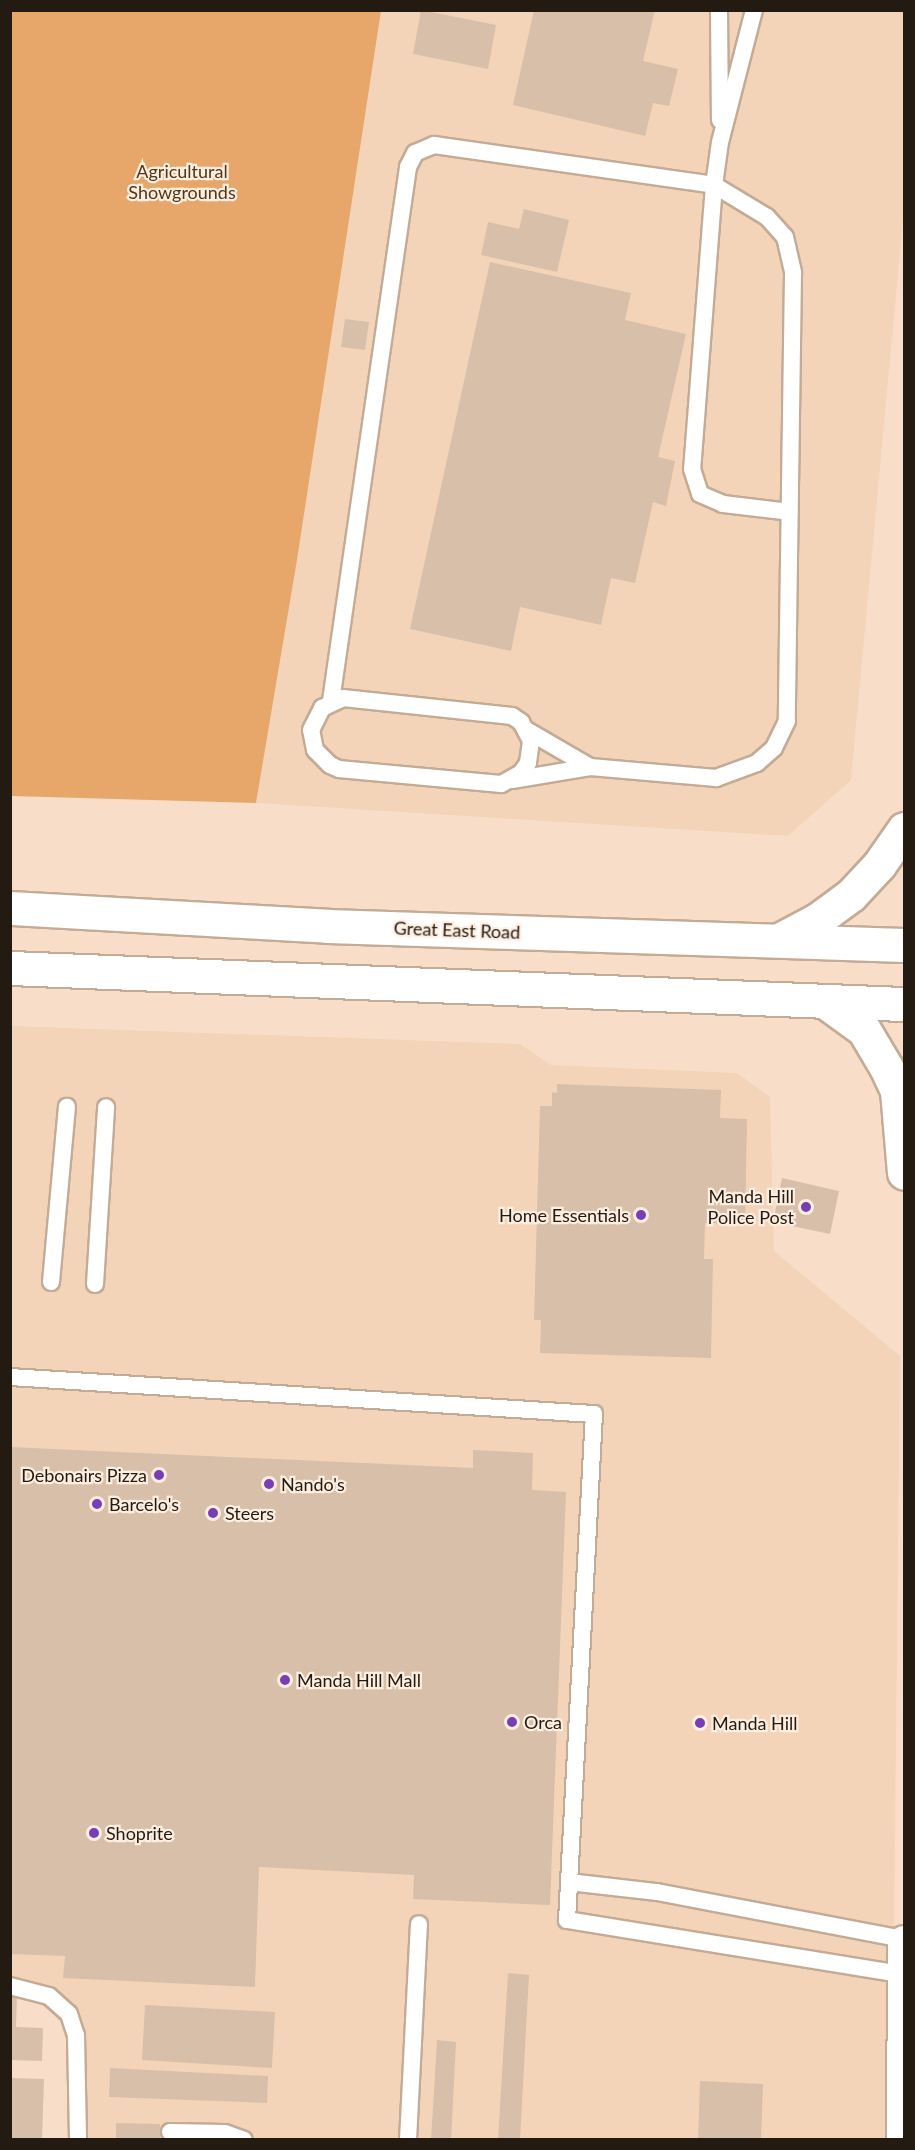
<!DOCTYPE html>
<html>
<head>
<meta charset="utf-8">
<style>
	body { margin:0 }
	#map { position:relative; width:915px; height:2150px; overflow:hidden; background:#f8dec8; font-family:Lato,sans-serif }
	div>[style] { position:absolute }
	.built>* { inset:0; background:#f4d4b8 }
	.green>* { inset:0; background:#e7a76b }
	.building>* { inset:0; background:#d8bfa9 }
	.roads { filter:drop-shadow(2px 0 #c3ab95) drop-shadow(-2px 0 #c3ab95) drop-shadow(0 2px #c3ab95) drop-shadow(0 -2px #c3ab95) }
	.lane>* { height:16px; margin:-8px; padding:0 8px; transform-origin:8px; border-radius:8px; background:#fff }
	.secondary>* { height:33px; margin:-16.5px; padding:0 16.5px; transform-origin:16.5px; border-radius:16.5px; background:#fff }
	.primary>* { height:33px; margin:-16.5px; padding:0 16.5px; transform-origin:16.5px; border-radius:16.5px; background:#fff }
	.dots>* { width:16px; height:16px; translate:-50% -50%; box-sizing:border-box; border:3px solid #fdeee0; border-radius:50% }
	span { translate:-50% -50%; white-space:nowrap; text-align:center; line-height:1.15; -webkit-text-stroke:4.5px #fdeee0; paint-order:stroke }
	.park-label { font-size:18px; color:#52361a }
	.street-label { font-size:18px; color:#231a12 }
	.poi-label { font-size:18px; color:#231a12 }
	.right { translate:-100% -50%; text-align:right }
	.left { translate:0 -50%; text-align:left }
	.frame { position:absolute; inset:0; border:12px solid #231a12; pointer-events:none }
</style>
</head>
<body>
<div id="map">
	<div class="built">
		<i style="clip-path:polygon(381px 11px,904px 11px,904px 209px,851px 780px,788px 836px,256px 803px,297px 560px)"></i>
		<i style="clip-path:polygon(11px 1026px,520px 1044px,551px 1065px,737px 1073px,770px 1097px,774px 1251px,900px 1356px,892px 2139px,78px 2139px,69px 2014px,11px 1986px)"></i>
	</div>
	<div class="green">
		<i style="clip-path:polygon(11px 10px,381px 11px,297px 560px,256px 803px,11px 796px)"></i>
	</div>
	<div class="building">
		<i style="clip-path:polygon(421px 10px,496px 25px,488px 69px,413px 54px)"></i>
		<i style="clip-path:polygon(534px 10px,655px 10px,643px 61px,678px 69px,669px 106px,653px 103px,645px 136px,513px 105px)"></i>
		<i style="clip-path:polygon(524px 209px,569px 220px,557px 272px,481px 255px,488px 222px,519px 229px)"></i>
		<i style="clip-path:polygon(490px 262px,631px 293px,625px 320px,686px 334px,658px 457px,675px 461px,666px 506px,653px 502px,635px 583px,611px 578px,601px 625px,520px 607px,511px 651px,410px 629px)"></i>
		<i style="clip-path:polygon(345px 319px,369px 322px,365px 350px,341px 347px)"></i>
		<i style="clip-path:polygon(557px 1084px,721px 1090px,720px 1118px,747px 1119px,745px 1224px,705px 1223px,704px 1259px,713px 1259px,711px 1358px,540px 1353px,541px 1320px,534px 1320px,540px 1106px,552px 1106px,552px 1092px,557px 1093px)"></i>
		<i style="clip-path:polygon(782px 1178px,839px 1191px,830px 1234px,773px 1222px)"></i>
		<i style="clip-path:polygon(10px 1447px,473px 1468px,473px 1450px,533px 1453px,532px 1490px,566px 1492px,550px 1905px,413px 1899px,414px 1875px,259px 1867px,255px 1987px,63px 1978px,65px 1956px,10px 1954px)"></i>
		<i style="clip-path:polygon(508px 1973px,529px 1975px,520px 2140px,498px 2140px)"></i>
		<i style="clip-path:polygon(10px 1994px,17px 1994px,16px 2027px,43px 2028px,42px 2061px,10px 2060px)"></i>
		<i style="clip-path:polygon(145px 2005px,275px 2012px,272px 2068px,142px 2060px)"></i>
		<i style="clip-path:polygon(437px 2040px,456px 2042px,451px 2140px,431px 2140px)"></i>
		<i style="clip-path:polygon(110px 2068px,268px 2076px,267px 2103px,109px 2097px)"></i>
		<i style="clip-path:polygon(10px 2078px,44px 2079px,42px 2140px,10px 2140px)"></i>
		<i style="clip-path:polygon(700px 2081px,763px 2084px,761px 2140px,698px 2140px)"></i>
		<i style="clip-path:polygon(116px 2123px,160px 2124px,160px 2140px,116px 2140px)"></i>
	</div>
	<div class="roads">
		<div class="lane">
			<i style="left:719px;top:10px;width:110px;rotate:89.5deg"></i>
			<i style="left:754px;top:10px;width:136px;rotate:104.4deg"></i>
			<i style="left:720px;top:142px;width:43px;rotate:97.9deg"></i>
			<i style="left:714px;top:185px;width:285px;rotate:94.4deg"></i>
			<i style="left:692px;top:469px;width:26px;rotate:72deg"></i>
			<i style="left:700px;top:494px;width:25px;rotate:23deg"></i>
			<i style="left:723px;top:504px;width:67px;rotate:6.8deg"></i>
			<i style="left:343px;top:698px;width:170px;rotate:6.1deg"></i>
			<i style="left:512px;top:716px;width:11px;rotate:34deg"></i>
			<i style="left:521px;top:722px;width:21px;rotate:62deg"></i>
			<i style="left:531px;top:741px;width:22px;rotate:98deg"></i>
			<i style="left:528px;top:763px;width:12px;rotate:125deg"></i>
			<i style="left:521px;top:773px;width:23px;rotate:151deg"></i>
			<i style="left:501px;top:784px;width:163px;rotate:-174.7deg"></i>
			<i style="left:339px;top:769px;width:10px;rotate:-156deg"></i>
			<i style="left:330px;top:765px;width:21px;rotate:-135deg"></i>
			<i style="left:315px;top:750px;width:20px;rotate:-101deg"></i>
			<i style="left:311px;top:730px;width:25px;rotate:-63deg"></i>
			<i style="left:322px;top:708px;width:23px;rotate:-25deg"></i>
			<i style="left:331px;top:701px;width:540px;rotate:-81.79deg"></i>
			<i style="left:408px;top:167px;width:16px;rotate:-63deg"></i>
			<i style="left:415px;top:153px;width:21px;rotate:-23deg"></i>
			<i style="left:434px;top:145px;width:283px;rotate:8.1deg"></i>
			<i style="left:714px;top:185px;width:62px;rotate:31.1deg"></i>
			<i style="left:767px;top:217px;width:27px;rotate:48deg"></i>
			<i style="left:785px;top:237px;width:37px;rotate:77deg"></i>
			<i style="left:793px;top:273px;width:448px;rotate:90.8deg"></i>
			<i style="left:787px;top:721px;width:30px;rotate:116deg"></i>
			<i style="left:774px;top:748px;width:23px;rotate:139deg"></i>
			<i style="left:757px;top:763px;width:44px;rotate:159.9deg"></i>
			<i style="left:716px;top:778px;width:126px;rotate:-175deg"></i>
			<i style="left:590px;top:767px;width:79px;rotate:170.5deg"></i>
			<i style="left:528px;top:731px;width:72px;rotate:30.1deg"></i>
			<i style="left:51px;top:1282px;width:176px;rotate:-84.8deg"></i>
			<i style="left:95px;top:1284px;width:177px;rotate:-86.4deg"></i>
			<i style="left:10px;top:1377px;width:585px;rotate:3.63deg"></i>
			<i style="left:594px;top:1414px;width:507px;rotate:93.05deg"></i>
			<i style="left:567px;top:1920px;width:339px;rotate:9.2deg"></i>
			<i style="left:569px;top:1882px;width:89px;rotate:6.5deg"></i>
			<i style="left:657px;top:1892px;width:251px;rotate:10.8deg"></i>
			<i style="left:10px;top:1986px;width:40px;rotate:14.4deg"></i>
			<i style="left:49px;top:1996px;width:27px;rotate:42deg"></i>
			<i style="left:69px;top:2014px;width:22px;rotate:72deg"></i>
			<i style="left:76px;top:2035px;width:105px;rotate:88.9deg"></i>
			<i style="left:170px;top:2132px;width:55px;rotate:1deg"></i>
			<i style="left:225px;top:2133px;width:20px;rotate:20deg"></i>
			<i style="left:408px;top:2140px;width:216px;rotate:-87.1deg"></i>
		</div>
		<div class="secondary">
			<i style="left:903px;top:2140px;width:198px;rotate:-89.7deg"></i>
		</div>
		<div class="primary">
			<i style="left:10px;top:908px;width:319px;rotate:3.2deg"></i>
			<i style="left:328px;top:926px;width:576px;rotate:1.89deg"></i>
			<i style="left:779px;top:940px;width:43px;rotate:-27.8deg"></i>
			<i style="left:817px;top:920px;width:42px;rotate:-36.3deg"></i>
			<i style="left:851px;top:895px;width:41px;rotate:-47deg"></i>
			<i style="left:879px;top:865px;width:44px;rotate:-55.2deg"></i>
			<i style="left:10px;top:968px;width:895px;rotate:2.31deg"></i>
			<i style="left:824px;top:1001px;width:49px;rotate:35.9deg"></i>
			<i style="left:864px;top:1030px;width:43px;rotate:59.3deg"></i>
			<i style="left:886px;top:1067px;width:26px;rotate:65deg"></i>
			<i style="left:897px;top:1091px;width:82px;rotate:85.1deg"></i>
		</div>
	</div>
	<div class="dots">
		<i style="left:806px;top:1207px;background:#783eb5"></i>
		<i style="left:641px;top:1215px;background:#783eb5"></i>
		<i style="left:159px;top:1475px;background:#783eb5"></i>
		<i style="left:269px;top:1484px;background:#783eb5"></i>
		<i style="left:97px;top:1504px;background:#783eb5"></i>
		<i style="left:213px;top:1513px;background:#783eb5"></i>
		<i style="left:285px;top:1680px;background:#783eb5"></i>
		<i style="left:512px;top:1722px;background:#783eb5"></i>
		<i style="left:700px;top:1723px;background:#783eb5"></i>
		<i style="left:94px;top:1833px;background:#783eb5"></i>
	</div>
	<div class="park-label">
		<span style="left:182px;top:182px">Agricultural<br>Showgrounds</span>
	</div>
	<div class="street-label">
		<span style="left:457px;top:930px;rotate:2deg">Great East Road</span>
	</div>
	<div class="poi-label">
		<span class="right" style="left:794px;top:1207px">Manda Hill<br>Police Post</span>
		<span class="right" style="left:629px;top:1215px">Home Essentials</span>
		<span class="right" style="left:147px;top:1475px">Debonairs Pizza</span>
		<span class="left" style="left:281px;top:1484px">Nando's</span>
		<span class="left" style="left:109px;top:1504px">Barcelo's</span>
		<span class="left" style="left:225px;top:1513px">Steers</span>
		<span class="left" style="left:297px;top:1680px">Manda Hill Mall</span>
		<span class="left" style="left:524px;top:1722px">Orca</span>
		<span class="left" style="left:712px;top:1723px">Manda Hill</span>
		<span class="left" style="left:106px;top:1833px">Shoprite</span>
	</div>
	<div class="frame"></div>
</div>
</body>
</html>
